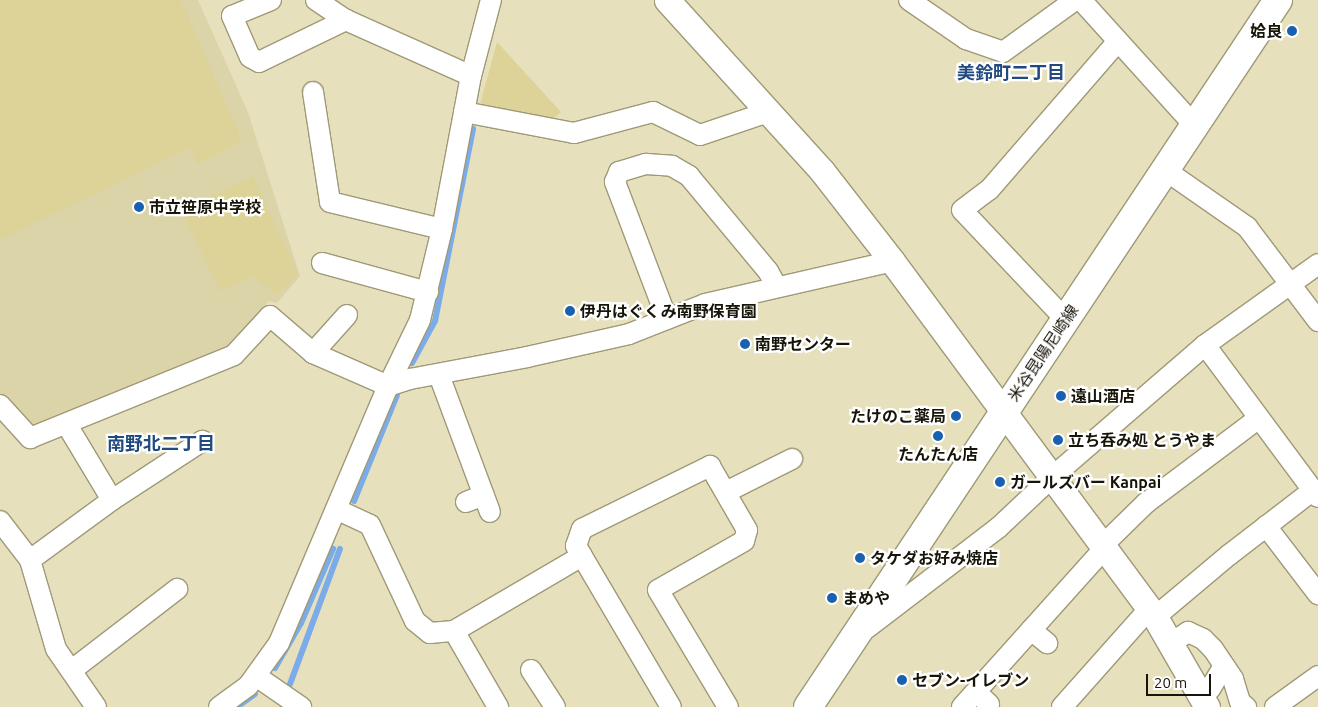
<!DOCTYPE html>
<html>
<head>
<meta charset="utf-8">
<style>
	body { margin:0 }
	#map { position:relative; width:1318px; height:707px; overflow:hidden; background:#e7e0bd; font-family:Ubuntu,"Noto Sans JP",sans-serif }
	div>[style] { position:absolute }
	.built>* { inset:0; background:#dcd4a9 }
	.green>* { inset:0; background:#ddd298 }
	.stream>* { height:6px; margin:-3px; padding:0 3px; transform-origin:3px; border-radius:3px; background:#7babe8 }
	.roads { filter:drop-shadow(1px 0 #9f9977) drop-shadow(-1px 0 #9f9977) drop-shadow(0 1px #9f9977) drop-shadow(0 -1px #9f9977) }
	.minor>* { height:20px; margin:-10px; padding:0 10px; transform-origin:10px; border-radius:10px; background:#fff }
	.tertiary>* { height:25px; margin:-12.5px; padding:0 12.5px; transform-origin:12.5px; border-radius:12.5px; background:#fff }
	.secondary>* { height:28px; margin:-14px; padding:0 14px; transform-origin:14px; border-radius:14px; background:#fff }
	.dots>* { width:14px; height:14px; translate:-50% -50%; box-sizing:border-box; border:2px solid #fff; border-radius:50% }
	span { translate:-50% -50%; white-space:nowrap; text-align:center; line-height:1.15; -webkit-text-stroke:4.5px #fff; paint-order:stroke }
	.poi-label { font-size:16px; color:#171408; font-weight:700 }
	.right { translate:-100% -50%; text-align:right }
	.left { translate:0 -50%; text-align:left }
	.street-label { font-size:16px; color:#171408 }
	.neighbourhood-label { font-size:18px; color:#214b80; font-weight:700 }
	.scale { position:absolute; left:1146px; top:674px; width:65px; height:22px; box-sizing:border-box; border:2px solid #171408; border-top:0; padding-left:6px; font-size:15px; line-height:18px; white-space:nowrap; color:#171408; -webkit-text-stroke:4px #fff; paint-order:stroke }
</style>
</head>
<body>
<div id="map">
	<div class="built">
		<i style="clip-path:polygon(0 0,198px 0,248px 112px,300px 276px,277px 303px,269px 301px,254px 317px,256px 324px,231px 350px,33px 434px,0 395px)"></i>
	</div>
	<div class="green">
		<i style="clip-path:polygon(0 0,181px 0,242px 141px,198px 164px,189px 148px,0 240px)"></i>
		<i style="clip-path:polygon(497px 42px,561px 112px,550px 122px,479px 108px)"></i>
		<i style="clip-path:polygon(253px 176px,298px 274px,277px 295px,252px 276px,220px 291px,181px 210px)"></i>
	</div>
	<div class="stream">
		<i style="left:412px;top:363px;width:48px;rotate:-61.3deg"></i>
		<i style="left:435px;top:321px;width:196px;rotate:-78.8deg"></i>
		<i style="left:354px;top:501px;width:114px;rotate:-67.9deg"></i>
		<i style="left:275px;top:668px;width:52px;rotate:-60deg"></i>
		<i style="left:301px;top:623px;width:81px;rotate:-66.6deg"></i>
		<i style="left:290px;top:684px;width:144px;rotate:-69.7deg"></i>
		<i style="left:237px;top:707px;width:22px;rotate:-36deg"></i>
	</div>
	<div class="roads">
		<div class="minor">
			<i style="left:271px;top:0;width:42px;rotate:157.7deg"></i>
			<i style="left:232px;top:16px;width:45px;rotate:66.3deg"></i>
			<i style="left:250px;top:57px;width:10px;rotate:29deg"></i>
			<i style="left:259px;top:62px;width:97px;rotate:-25.8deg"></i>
			<i style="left:316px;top:0;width:36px;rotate:34deg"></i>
			<i style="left:346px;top:20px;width:137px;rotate:24.1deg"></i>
			<i style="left:909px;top:0;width:69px;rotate:34.4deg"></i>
			<i style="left:966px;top:39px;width:39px;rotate:19deg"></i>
			<i style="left:1003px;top:52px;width:89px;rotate:-35.8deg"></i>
			<i style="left:1081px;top:0;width:170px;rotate:47.9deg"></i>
			<i style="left:313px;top:92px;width:111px;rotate:81.2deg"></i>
			<i style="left:330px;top:202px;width:115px;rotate:13.6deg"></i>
			<i style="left:464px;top:112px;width:112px;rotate:10.8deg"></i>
			<i style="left:574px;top:133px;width:82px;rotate:-14.9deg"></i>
			<i style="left:653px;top:112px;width:52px;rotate:26.1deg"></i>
			<i style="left:700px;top:135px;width:72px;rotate:-18.7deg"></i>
			<i style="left:1165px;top:170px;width:100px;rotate:34.8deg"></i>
			<i style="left:1247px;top:227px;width:118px;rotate:52.9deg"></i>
			<i style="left:322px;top:263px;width:110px;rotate:15.3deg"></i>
			<i style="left:667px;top:319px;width:147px;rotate:-110.8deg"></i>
			<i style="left:615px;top:182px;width:11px;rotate:-68deg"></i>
			<i style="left:619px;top:172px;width:28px;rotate:-17deg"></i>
			<i style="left:646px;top:164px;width:26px;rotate:4deg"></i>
			<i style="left:672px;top:166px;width:20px;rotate:30deg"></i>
			<i style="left:689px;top:176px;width:124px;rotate:50.3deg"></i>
			<i style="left:768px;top:271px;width:18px;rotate:61deg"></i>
			<i style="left:1066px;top:320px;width:151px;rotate:-133.4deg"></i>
			<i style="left:962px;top:210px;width:34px;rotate:-37deg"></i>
			<i style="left:989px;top:190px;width:197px;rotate:-49.1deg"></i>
			<i style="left:1205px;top:345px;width:189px;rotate:53.4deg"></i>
			<i style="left:313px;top:353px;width:51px;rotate:-48.2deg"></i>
			<i style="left:439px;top:375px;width:146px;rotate:69.6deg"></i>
			<i style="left:0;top:405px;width:45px;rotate:47.7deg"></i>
			<i style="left:30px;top:438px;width:220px;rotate:-22.1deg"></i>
			<i style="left:234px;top:355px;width:53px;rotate:-47.3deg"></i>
			<i style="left:270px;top:316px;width:57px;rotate:40.7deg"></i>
			<i style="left:313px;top:353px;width:82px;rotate:23.7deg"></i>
			<i style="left:388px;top:386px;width:23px;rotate:-18deg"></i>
			<i style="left:410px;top:379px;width:119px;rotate:-10.6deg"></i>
			<i style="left:527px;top:357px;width:105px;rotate:-12.7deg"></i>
			<i style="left:629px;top:334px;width:82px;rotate:-21.5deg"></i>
			<i style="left:705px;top:304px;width:192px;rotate:-12.9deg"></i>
			<i style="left:67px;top:425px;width:87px;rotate:59deg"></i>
			<i style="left:726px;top:492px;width:74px;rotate:-26.6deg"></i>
			<i style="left:466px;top:502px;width:19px;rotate:-21deg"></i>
			<i style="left:338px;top:510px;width:35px;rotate:25deg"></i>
			<i style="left:370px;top:525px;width:106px;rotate:64.9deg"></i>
			<i style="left:415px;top:621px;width:19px;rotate:39deg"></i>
			<i style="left:430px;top:633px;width:24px;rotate:-5deg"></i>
			<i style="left:454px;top:631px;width:148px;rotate:-30.4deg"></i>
			<i style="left:582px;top:556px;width:175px;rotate:59.5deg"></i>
			<i style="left:0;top:521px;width:49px;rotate:52.4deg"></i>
			<i style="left:1266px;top:526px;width:86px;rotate:52.6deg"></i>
			<i style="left:1102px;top:546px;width:62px;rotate:-44.3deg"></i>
			<i style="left:1146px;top:503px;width:141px;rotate:-37deg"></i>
			<i style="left:582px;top:556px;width:12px;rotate:-121deg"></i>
			<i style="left:576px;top:546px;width:18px;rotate:-71deg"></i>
			<i style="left:582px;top:529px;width:143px;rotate:-26.2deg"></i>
			<i style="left:710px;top:466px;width:74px;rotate:60deg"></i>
			<i style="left:747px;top:530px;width:11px;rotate:105deg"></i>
			<i style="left:744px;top:541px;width:99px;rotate:150.3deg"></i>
			<i style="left:658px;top:590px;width:136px;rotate:59.1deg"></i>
			<i style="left:1155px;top:617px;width:97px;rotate:-40deg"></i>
			<i style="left:1229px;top:555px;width:105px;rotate:-37.6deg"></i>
			<i style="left:867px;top:628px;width:165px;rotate:-37.4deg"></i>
			<i style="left:998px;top:528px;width:73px;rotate:-43.3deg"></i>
			<i style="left:1051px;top:478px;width:203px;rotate:-40.8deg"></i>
			<i style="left:1205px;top:345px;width:139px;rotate:-35.6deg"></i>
			<i style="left:1031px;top:630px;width:21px;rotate:39deg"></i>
			<i style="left:454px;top:631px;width:88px;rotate:59.9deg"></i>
			<i style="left:1170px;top:644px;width:22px;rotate:-34deg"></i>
			<i style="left:1188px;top:632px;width:17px;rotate:25deg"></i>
			<i style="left:1203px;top:639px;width:14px;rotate:45deg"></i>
			<i style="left:1213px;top:649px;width:36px;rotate:56deg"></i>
			<i style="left:1233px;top:679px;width:24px;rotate:73deg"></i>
			<i style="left:1240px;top:702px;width:8px;rotate:40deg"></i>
			<i style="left:72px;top:670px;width:133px;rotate:-37.6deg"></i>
			<i style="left:531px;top:670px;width:44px;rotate:57deg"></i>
			<i style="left:256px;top:676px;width:55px;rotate:34.6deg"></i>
			<i style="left:976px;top:692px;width:18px;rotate:43deg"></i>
			<i style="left:1200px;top:696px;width:12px;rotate:-35deg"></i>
			<i style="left:1210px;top:689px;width:27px;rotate:-59deg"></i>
			<i style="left:96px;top:707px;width:70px;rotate:-124.6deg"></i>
			<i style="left:56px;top:649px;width:93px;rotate:-106.3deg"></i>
			<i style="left:30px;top:560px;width:102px;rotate:-36.2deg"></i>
			<i style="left:112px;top:500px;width:108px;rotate:-33.2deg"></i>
			<i style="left:219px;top:707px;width:36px;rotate:-36deg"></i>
			<i style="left:248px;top:686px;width:53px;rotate:-54.2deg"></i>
			<i style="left:279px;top:643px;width:279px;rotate:-67deg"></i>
			<i style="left:388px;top:386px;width:73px;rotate:-64.1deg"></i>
			<i style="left:420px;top:320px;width:94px;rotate:-76.4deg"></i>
			<i style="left:442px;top:229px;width:156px;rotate:-79.3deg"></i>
			<i style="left:471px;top:76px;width:79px;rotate:-75.3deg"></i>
			<i style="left:962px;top:707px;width:212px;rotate:-48.1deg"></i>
			<i style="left:1062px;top:707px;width:131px;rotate:-48.4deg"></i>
			<i style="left:1275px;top:707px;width:53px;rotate:-35.8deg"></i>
		</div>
		<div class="tertiary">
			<i style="left:667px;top:0;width:231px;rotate:47.8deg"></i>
			<i style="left:822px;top:171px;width:114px;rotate:52.1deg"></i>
			<i style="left:892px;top:261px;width:443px;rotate:53.5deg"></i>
			<i style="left:1155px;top:617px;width:104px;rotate:60deg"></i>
		</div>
		<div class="secondary">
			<i style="left:808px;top:707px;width:849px;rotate:-56.38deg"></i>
		</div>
	</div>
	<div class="dots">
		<i style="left:1292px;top:31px;background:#1960b0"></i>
		<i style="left:139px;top:207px;background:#1960b0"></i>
		<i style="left:570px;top:311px;background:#1960b0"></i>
		<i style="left:745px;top:344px;background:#1960b0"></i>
		<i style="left:1061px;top:396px;background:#1960b0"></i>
		<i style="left:956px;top:416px;background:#1960b0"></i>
		<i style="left:938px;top:436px;background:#1960b0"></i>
		<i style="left:1058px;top:440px;background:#1960b0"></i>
		<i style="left:1000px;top:482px;background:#1960b0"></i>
		<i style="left:860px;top:558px;background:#1960b0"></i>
		<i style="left:832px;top:598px;background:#1960b0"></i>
		<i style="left:902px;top:680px;background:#1960b0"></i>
	</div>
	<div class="poi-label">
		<span class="right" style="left:1282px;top:31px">姶良</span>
		<span class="left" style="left:149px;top:207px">市立笹原中学校</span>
		<span class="left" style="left:580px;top:311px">伊丹はぐくみ南野保育園</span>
		<span class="left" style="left:755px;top:344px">南野センター</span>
		<span class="left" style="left:1071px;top:396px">遠山酒店</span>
		<span class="right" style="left:946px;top:416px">たけのこ薬局</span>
		<span class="left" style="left:1068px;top:440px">立ち呑み処 とうやま</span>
		<span style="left:938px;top:454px">たんたん店</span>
		<span class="left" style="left:1010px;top:482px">ガールズバー Kanpai</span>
		<span class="left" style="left:870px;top:558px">タケダお好み焼店</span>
		<span class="left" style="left:842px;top:598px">まめや</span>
		<span class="left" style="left:912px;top:680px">セブン-イレブン</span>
	</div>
	<div class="street-label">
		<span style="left:1043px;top:353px;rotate:-56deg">米谷昆陽尼崎線</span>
	</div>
	<div class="neighbourhood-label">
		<span style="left:1011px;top:72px">美鈴町二丁目</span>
		<span style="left:161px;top:443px">南野北二丁目</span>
	</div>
	<div class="scale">20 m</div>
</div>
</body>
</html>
